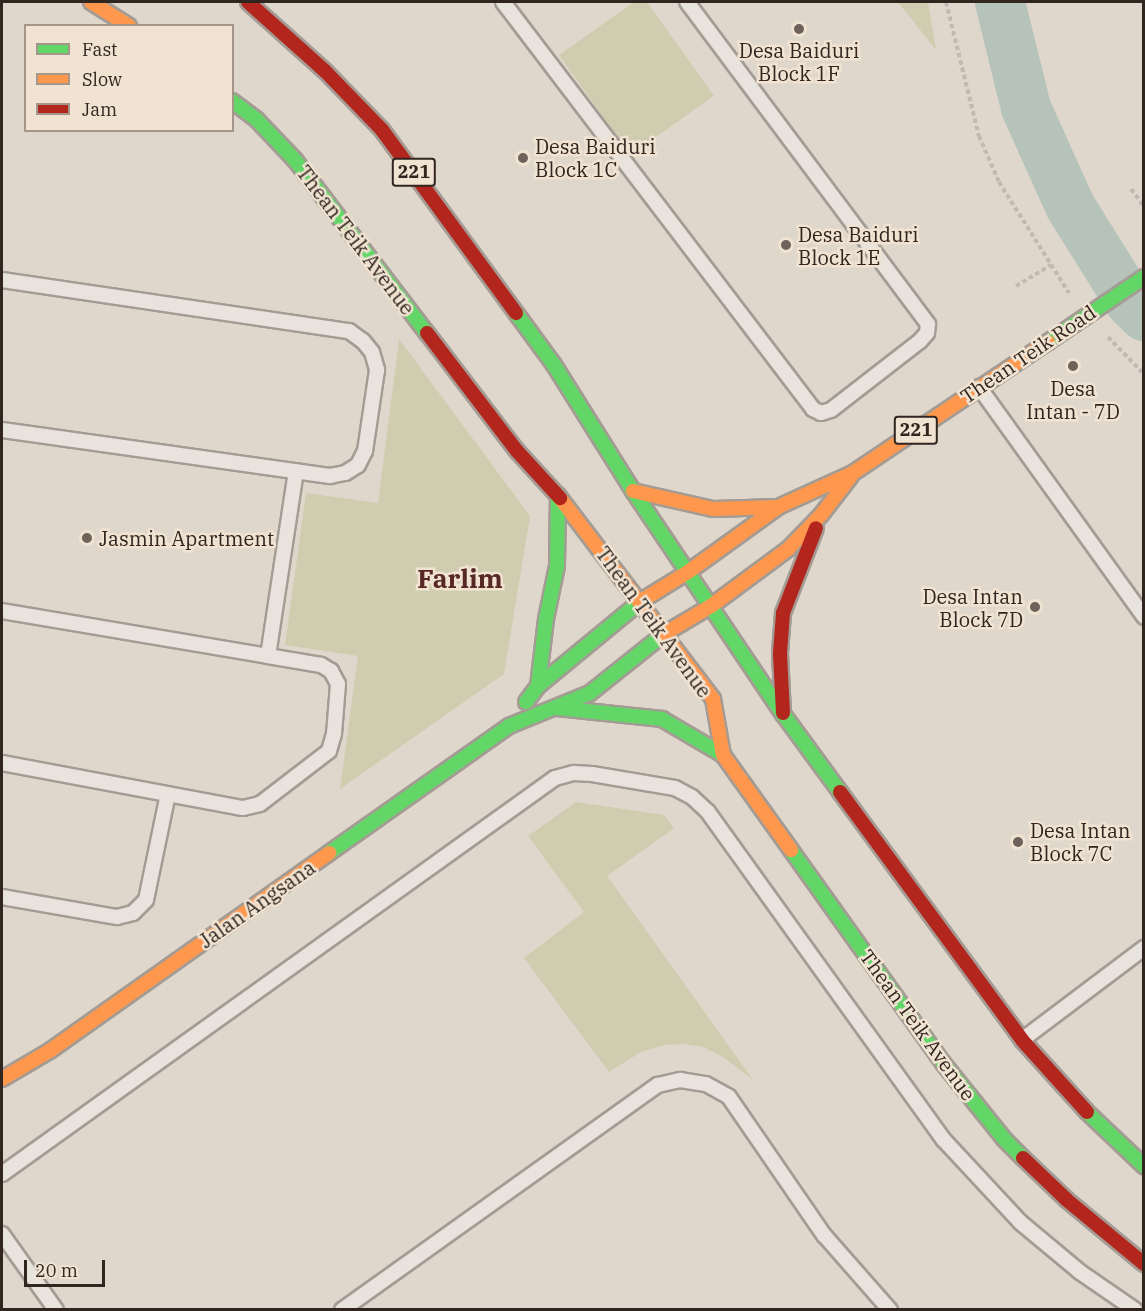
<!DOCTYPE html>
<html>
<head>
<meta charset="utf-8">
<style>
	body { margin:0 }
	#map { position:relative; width:1145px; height:1311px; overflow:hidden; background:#dfd7cb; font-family:"IBM Plex Serif",serif }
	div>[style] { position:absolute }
	.green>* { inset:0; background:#d0ccb0 }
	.river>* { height:50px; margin:-25px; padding:0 25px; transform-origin:25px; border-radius:25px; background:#b6c3ba }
	.path>* { height:4px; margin-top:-2px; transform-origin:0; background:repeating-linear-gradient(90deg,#c0bab3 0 4.5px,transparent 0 7.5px) }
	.roads { filter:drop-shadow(2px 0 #a49c94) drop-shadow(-2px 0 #a49c94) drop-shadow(0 2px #a49c94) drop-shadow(0 -2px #a49c94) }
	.lane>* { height:14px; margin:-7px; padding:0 7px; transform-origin:7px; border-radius:7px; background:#e8e3dc }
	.fast>* { height:14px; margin:-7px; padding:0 7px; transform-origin:7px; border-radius:7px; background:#63d668 }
	.slow>* { height:14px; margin:-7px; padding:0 7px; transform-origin:7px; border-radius:7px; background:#ff974d }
	.jam>* { height:14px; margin:-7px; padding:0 7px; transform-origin:7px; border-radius:7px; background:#b3261e }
	.dots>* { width:16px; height:16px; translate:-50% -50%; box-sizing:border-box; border:3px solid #f0e3d2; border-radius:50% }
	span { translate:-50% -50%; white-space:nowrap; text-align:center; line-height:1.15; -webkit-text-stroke:5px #f0e3d2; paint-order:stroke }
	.shield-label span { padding:2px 4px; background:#f0e3d2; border:2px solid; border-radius:4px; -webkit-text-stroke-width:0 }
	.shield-label { font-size:18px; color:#31251f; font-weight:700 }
	.poi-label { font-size:20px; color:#31251f }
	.left { translate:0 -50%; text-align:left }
	.right { translate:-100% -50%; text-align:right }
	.street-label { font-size:20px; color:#31251f }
	.district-label { font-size:26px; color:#582824; font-weight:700 }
	.frame { position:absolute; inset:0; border:3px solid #31251f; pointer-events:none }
	.legend { position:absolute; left:24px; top:24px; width:210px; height:108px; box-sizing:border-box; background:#f0e3d2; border:2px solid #a4978a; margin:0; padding:8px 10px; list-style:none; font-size:18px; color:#31251f }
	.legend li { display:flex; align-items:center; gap:12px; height:30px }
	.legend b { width:30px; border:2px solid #a4978a }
	.scale { position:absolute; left:24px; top:1260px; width:81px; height:27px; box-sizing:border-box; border:3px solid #31251f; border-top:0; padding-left:8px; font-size:18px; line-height:21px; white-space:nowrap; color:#31251f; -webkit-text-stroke:4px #f0e3d2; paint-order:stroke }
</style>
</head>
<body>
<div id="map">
	<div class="green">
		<i style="clip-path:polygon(634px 2px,647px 2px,714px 96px,630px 155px,559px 55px)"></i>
		<i style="clip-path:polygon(898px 2px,928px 2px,936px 50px)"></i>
		<i style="clip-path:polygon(399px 339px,530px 516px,504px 674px,340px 789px,358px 656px,285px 645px,306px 493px,378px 503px)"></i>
		<i style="clip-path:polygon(576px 802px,664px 815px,674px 828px,607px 876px,753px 1080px,723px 1057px,703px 1047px,683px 1044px,664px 1045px,641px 1052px,609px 1072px,524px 958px,584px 912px,528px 836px)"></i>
	</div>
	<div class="river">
		<i style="left:1000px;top:2px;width:109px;rotate:76.2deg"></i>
		<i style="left:1026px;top:108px;width:107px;rotate:65.8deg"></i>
		<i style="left:1070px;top:206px;width:113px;rotate:58deg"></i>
		<i style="left:1130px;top:302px;width:20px;rotate:45deg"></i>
	</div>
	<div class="path">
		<i style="left:946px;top:2px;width:138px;rotate:76.2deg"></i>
		<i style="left:979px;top:136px;width:50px;rotate:66.5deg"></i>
		<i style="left:999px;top:182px;width:131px;rotate:57.8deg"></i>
		<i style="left:1131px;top:189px;width:21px;rotate:53deg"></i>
		<i style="left:1016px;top:286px;width:41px;rotate:-31deg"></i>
		<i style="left:1108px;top:337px;width:52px;rotate:45.8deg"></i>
	</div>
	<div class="roads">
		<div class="lane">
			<i style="left:503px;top:2px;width:512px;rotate:52.7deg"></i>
			<i style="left:813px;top:409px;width:9px;rotate:27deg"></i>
			<i style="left:821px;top:413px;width:10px;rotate:-17deg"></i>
			<i style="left:831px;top:410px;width:113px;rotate:-37.8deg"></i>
			<i style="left:920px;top:341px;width:11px;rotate:-49deg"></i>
			<i style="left:927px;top:333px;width:9px;rotate:-84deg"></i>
			<i style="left:928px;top:324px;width:402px;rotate:-126.8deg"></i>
			<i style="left:2px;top:280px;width:351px;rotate:8.4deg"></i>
			<i style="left:349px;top:331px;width:17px;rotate:36deg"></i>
			<i style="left:363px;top:341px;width:14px;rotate:51deg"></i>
			<i style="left:372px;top:352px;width:19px;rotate:74deg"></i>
			<i style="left:377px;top:370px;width:82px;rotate:98.4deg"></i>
			<i style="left:365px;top:451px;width:16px;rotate:117deg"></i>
			<i style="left:358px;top:465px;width:15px;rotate:148deg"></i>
			<i style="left:345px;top:473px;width:15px;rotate:169deg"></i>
			<i style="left:330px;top:476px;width:331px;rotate:-172deg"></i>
			<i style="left:979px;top:387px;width:283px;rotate:54.3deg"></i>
			<i style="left:2px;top:611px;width:270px;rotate:9.6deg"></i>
			<i style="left:2px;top:763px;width:245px;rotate:10.6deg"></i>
			<i style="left:243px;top:808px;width:17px;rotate:-13deg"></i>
			<i style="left:260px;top:804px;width:87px;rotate:-37.5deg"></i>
			<i style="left:329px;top:751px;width:18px;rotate:-74deg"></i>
			<i style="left:334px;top:734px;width:50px;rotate:-85.4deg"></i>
			<i style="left:338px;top:684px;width:15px;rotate:-118deg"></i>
			<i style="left:331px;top:671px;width:12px;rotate:-149deg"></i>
			<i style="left:321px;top:665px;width:54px;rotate:-170.4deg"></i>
			<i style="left:268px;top:656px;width:187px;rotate:-81.4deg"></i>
			<i style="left:2px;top:897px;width:117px;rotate:9.9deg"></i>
			<i style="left:117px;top:917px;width:16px;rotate:-14deg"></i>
			<i style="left:133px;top:913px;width:18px;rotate:-45deg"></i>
			<i style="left:146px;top:900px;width:108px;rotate:-78.3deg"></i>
			<i style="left:1022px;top:1040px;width:153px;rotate:-37deg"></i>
			<i style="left:2px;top:1174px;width:680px;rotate:-35.61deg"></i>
			<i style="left:555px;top:778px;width:20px;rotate:-15deg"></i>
			<i style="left:574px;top:773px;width:18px;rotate:3deg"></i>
			<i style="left:592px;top:774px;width:84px;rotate:9.6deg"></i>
			<i style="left:675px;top:788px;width:19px;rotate:28deg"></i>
			<i style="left:692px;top:797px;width:22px;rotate:43deg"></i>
			<i style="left:708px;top:812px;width:403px;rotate:54.3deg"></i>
			<i style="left:943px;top:1139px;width:113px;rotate:47.1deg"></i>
			<i style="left:1020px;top:1222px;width:78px;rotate:39.8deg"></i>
			<i style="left:1080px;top:1272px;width:67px;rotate:34.6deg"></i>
			<i style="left:2px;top:1234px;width:93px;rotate:54.6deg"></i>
			<i style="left:342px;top:1310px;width:388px;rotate:-35.5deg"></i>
			<i style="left:658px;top:1085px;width:23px;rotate:-13deg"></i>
			<i style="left:680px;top:1080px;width:26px;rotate:9deg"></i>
			<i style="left:706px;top:1084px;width:26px;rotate:29deg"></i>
			<i style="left:729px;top:1097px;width:168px;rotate:55.5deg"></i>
			<i style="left:824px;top:1235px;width:100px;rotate:48.7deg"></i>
		</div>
		<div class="fast">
			<i style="left:232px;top:101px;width:31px;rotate:37deg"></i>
			<i style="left:257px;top:120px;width:55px;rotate:46.5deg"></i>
			<i style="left:295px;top:160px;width:218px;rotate:52.7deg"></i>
			<i style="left:516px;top:313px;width:64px;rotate:53.8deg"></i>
			<i style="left:554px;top:365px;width:149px;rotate:57.9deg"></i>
			<i style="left:633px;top:491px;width:269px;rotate:56.1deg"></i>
			<i style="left:783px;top:714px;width:97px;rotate:53.8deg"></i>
			<i style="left:1048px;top:342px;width:116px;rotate:-34.1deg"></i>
			<i style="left:538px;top:686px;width:67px;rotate:-83.2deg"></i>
			<i style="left:546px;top:619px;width:54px;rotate:-78.3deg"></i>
			<i style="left:557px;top:566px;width:71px;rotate:-89.2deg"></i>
			<i style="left:526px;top:702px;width:20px;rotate:-53deg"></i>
			<i style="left:538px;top:686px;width:134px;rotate:-39.5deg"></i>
			<i style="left:557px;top:708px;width:106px;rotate:6deg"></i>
			<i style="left:662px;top:719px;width:71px;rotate:30.5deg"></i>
			<i style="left:791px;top:850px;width:262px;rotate:54.5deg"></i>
			<i style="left:943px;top:1063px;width:99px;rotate:51.2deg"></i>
			<i style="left:1005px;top:1140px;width:25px;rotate:45deg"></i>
			<i style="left:329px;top:853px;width:220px;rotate:-35.2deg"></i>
			<i style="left:509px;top:726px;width:87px;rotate:-22.2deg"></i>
			<i style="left:590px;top:693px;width:95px;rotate:-38.6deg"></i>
			<i style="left:1087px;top:1112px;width:79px;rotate:43.5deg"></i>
		</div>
		<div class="slow">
			<i style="left:91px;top:2px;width:45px;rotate:32.3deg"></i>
			<i style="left:633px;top:491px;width:82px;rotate:12.7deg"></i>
			<i style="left:713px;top:509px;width:65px;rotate:-1.8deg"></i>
			<i style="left:560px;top:498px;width:253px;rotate:52.7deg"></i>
			<i style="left:713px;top:699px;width:57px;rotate:79.9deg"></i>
			<i style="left:723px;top:755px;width:117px;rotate:54.4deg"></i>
			<i style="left:641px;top:601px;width:55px;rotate:-31.7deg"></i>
			<i style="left:688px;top:572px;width:111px;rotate:-35.8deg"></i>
			<i style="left:778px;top:507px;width:82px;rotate:-24.4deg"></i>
			<i style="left:853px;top:473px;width:235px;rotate:-33.9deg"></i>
			<i style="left:664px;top:634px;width:55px;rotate:-30.8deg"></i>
			<i style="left:711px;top:606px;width:96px;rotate:-36.5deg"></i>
			<i style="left:788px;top:549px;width:47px;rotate:-45.9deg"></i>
			<i style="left:821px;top:515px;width:49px;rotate:-52.4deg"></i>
			<i style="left:2px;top:1079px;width:57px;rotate:-30.6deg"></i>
			<i style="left:51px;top:1050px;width:341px;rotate:-35.3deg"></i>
		</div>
		<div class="jam">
			<i style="left:248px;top:2px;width:103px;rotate:41.9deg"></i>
			<i style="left:325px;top:71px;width:82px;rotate:46deg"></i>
			<i style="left:382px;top:130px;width:227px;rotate:53.8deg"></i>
			<i style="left:427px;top:333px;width:148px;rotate:52.7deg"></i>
			<i style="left:517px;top:451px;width:64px;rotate:47.5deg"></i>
			<i style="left:783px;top:713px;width:60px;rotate:-92.9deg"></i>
			<i style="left:780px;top:653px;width:40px;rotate:-85.7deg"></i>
			<i style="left:783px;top:613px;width:91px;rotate:-68.8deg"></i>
			<i style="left:840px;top:792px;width:308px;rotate:53.7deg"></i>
			<i style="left:1022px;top:1040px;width:97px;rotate:47.9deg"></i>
			<i style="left:1023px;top:1158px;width:61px;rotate:43.7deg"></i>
			<i style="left:1067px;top:1200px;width:100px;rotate:39.7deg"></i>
		</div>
	</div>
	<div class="dots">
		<i style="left:799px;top:29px;background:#6e635b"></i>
		<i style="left:523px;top:158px;background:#6e635b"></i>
		<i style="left:786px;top:245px;background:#6e635b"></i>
		<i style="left:1073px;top:366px;background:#6e635b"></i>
		<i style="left:87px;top:538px;background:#6e635b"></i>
		<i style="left:1035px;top:607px;background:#6e635b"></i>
		<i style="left:1018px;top:842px;background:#6e635b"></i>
	</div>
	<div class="shield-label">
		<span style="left:414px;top:172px">221</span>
		<span style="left:916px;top:430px">221</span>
	</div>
	<div class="poi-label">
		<span style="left:799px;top:62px">Desa Baiduri<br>Block 1F</span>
		<span class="left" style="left:535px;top:158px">Desa Baiduri<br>Block 1C</span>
		<span class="left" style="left:798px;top:246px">Desa Baiduri<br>Block 1E</span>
		<span style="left:1073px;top:400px">Desa<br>Intan - 7D</span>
		<span class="left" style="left:99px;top:538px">Jasmin Apartment</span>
		<span class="right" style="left:1023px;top:608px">Desa Intan<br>Block 7D</span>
		<span class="left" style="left:1030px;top:842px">Desa Intan<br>Block 7C</span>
	</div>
	<div class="street-label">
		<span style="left:356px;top:240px;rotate:53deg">Thean Teik Avenue</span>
		<span style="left:1028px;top:354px;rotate:-34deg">Thean Teik Road</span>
		<span style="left:654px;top:622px;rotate:54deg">Thean Teik Avenue</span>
		<span style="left:257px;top:904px;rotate:-35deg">Jalan Angsana</span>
		<span style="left:918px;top:1025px;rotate:54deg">Thean Teik Avenue</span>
	</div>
	<div class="district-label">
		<span style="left:460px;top:579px">Farlim</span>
	</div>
	<div class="frame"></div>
	<ul class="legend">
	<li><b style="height:8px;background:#63d668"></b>Fast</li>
	<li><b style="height:8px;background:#ff974d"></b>Slow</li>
	<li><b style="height:8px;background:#b3261e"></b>Jam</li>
	</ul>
	<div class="scale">20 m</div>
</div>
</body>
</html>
